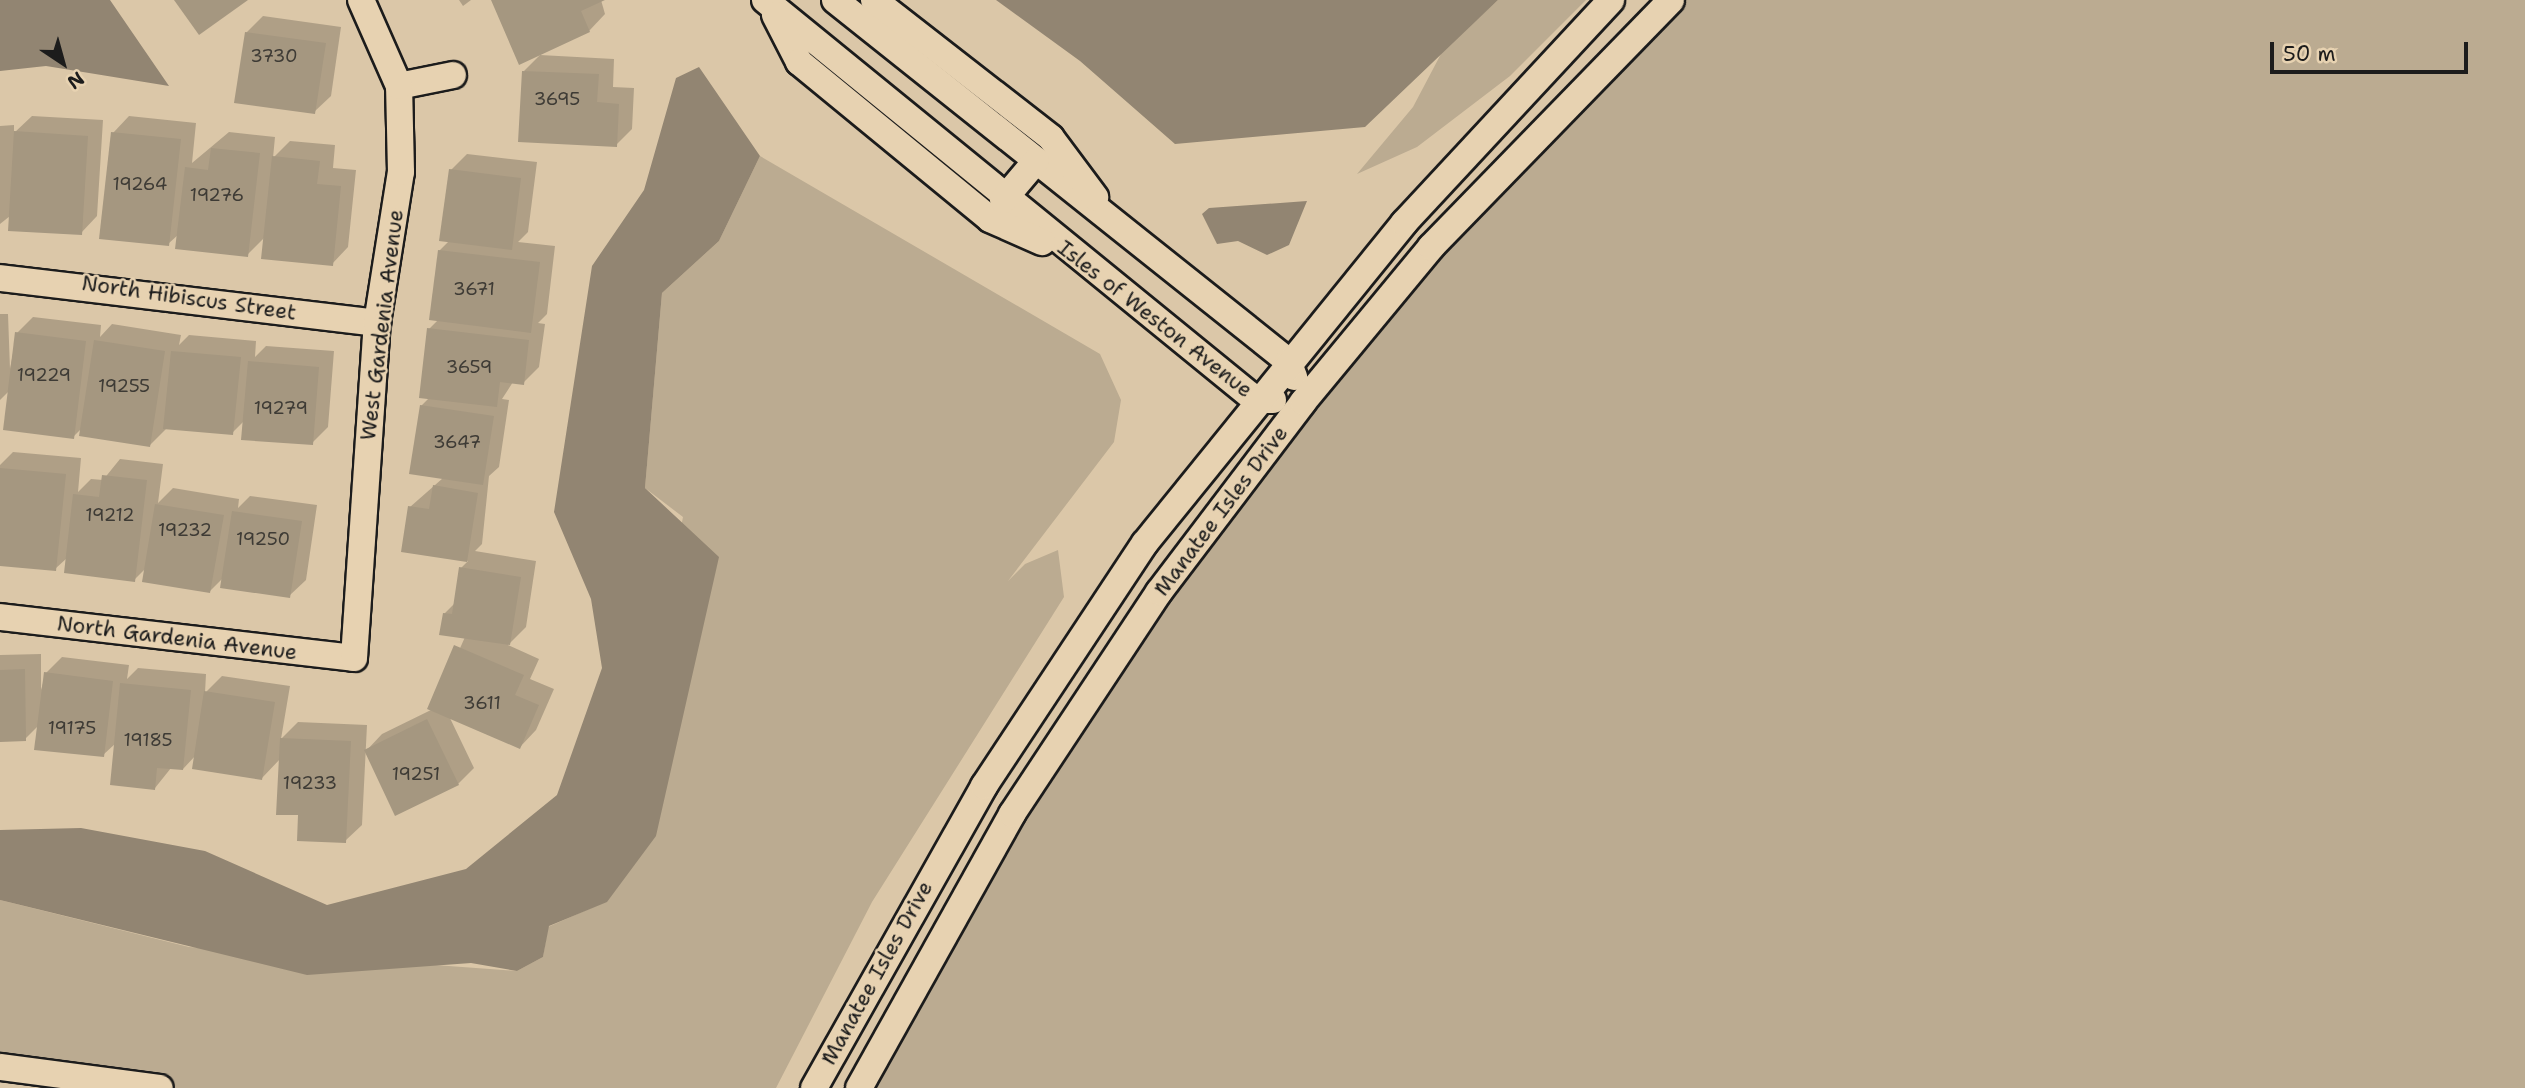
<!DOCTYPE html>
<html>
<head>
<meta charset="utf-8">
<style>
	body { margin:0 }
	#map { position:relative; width:2525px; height:1088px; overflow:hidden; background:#dbc7a8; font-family:"Shantell Sans",sans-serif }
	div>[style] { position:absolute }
	.green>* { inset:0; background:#bbab91 }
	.water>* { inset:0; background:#928572 }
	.shadow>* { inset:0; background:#0003 }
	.building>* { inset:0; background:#a59780 }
	.roads { filter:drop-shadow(2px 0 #1c1c1c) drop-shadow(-2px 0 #1c1c1c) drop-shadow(0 2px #1c1c1c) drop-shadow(0 -2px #1c1c1c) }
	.minor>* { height:26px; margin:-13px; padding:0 13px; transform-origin:13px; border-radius:13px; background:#e7d2b1 }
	span { translate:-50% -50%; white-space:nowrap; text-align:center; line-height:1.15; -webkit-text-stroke:5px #e7d2b1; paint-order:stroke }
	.number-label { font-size:18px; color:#3e3b35 }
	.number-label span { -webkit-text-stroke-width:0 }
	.street-label { font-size:21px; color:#1c1c1c }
	.north { position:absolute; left:28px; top:28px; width:70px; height:70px; -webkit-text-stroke:5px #e7d2b1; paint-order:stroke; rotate:144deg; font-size:19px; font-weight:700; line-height:28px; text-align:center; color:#1c1c1c }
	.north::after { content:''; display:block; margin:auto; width:24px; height:32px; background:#1c1c1c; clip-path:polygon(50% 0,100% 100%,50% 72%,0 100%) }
	.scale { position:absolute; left:2270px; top:42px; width:198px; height:32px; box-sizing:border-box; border:4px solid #1c1c1c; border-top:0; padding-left:9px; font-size:21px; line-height:24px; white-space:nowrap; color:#1c1c1c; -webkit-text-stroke:5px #e7d2b1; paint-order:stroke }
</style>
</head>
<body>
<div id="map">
	<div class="green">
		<i style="clip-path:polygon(1498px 0,1586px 0,1510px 76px,1417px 147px,1357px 174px,1413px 107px,1442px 52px)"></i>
		<i style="clip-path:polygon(1671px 0,2525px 0,2525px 1088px,859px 1088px,929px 955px,1303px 402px)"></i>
		<i style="clip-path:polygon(760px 156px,1100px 354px,1121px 400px,1114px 442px,1008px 581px,1025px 564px,1058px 550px,1064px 597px,872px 902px,776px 1088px,160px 1088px,0 1067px,0 900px,189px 947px,517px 971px,543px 957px,548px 927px,607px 901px,683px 517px,645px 488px,662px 293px,719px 241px)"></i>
	</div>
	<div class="water">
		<i style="clip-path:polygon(0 0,110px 0,169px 86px,46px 66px,0 71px)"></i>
		<i style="clip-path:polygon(996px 0,1498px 0,1365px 127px,1175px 144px,1080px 61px)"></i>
		<i style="clip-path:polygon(699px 67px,760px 156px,719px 241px,662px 293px,645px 488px,719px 557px,656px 836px,607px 902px,549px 926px,543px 957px,517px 971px,471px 963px,307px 975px,0 900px,0 830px,81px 828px,205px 851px,327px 905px,466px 869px,557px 795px,602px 668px,591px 599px,554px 512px,592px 266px,644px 190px,676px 78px)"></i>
		<i style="clip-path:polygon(1307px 201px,1289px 245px,1267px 255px,1238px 241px,1217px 244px,1202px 214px,1209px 208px)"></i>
	</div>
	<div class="shadow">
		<i style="clip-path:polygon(459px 0,471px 0,463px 6px)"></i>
		<i style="clip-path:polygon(493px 0,601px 0,605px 14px,589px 31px)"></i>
		<i style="clip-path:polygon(263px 16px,341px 27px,331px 96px,314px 112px,246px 33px)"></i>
		<i style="clip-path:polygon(540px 55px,614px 59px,613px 87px,634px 88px,632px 129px,616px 145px,524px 71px)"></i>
		<i style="clip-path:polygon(32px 116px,103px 120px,97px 216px,81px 233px,10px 216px,0 224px,0 126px,14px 125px,14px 133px)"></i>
		<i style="clip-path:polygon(129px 116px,196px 123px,192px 163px,229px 132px,275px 137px,273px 158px,290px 141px,335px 145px,333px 168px,356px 170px,348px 247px,332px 264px,266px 236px,247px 255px,179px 234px,168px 244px,113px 133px)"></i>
		<i style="clip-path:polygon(467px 154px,537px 162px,528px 232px,518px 242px,555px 246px,547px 314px,538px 323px,545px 324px,539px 367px,523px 383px,513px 382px,502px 399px,509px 400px,499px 467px,489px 476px,482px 544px,475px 551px,536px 561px,526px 627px,508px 645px,539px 659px,530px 679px,554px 689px,536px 730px,520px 747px,449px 716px,474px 768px,458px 784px,366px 751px,382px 734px,433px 709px,465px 637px,444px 614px,456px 602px,461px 568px,468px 561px,403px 550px,410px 507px,443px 478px,421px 406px,430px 397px,429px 329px,438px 320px,439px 251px,450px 240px,451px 170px)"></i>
		<i style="clip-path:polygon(0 314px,8px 314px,10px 369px,17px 333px,33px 317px,101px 325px,100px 337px,112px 324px,181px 335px,179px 345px,189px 335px,256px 341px,255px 357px,266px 346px,334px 351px,328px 427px,312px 443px,244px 421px,232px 433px,167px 428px,150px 445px,82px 428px,73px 437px,10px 390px,0 400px)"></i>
		<i style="clip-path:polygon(13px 452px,81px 458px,78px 492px,91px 479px,103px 480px,120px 459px,163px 464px,158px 503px,173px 488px,239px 499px,238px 508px,250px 496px,317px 505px,306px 580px,289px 596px,224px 577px,210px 591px,146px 568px,134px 580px,67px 558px,55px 569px,0 564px,0 465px)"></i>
		<i style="clip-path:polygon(41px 654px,41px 690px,46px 673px,62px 657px,129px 665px,127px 679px,138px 668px,206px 674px,205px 693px,222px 676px,290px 686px,281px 739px,298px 722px,367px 725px,362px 825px,345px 841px,300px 814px,281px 758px,262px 778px,196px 755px,183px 769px,171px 768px,155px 788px,116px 743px,103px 755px,39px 725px,25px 739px,0 740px,0 655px)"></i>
	</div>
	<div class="building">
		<i style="clip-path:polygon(174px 0,248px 0,199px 35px)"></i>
		<i style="clip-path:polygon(491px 0,605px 0,581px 11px,590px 32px,519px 65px)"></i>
		<i style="clip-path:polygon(245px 32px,326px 43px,315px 114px,234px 103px)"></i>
		<i style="clip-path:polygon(522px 71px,599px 74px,597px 102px,619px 104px,617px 147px,518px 142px)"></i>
		<i style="clip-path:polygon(14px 131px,88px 136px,82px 235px,8px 231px)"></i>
		<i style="clip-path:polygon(111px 132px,181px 139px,169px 246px,99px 239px)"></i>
		<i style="clip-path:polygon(211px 148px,260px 153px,248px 257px,175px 249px,185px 167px,208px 170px)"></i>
		<i style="clip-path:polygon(272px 156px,320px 161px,317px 184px,341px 186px,333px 266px,261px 259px)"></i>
		<i style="clip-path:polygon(449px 169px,521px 178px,512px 250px,439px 241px)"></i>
		<i style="clip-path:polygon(438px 250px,540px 262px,531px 333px,429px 320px)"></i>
		<i style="clip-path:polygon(427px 328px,529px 340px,524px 385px,500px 382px,497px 407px,419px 398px)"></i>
		<i style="clip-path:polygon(15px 332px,86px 341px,74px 439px,3px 430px)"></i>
		<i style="clip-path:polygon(94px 340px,165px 351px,150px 447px,79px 436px)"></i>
		<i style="clip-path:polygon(171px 351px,241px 357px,233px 435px,163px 429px)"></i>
		<i style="clip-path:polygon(248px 361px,319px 367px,313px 445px,241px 440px)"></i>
		<i style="clip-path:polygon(420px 405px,494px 416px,483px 485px,409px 474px)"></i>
		<i style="clip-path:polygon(0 468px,66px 474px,56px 571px,0 566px)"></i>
		<i style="clip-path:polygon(102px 475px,147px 480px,135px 582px,64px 573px,73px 494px,99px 497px)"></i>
		<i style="clip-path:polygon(433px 485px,478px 493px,467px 562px,401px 552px,408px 506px,429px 509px)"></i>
		<i style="clip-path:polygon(155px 504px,224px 515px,210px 593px,142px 582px)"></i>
		<i style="clip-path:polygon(232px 511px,302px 521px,290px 598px,220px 588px)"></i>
		<i style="clip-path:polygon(459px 567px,521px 577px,510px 645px,439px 635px,443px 613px,452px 614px)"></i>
		<i style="clip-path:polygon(454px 645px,524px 675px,515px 695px,539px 705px,520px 749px,427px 709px)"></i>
		<i style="clip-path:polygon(25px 669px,26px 741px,0 742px,0 670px)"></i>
		<i style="clip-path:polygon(44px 672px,113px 681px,104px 757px,34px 750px)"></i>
		<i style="clip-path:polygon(120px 683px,191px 690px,183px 770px,157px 768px,155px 790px,110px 785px)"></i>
		<i style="clip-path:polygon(204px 691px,275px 702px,262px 780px,192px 769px)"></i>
		<i style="clip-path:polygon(427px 719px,459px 785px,395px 816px,364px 750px)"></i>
		<i style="clip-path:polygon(280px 738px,351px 741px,346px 843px,297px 841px,298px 815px,276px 815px)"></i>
	</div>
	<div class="roads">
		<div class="minor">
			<i style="left:765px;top:0;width:633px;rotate:39.17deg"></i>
			<i style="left:1256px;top:400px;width:17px"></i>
			<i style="left:835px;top:0;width:579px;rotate:38.55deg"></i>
			<i style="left:1288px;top:361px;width:17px;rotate:69deg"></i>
			<i style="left:874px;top:0;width:224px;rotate:37.9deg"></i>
			<i style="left:1051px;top:138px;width:74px;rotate:53.3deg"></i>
			<i style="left:775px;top:15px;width:53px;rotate:62.9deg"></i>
			<i style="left:799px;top:62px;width:247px;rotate:39.4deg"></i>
			<i style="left:990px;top:219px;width:57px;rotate:23.9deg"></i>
			<i style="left:399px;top:86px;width:55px;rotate:-11.5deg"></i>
			<i style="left:1003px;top:200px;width:51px;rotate:-49.8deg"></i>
			<i style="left:0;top:278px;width:380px;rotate:6.8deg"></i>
			<i style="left:0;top:617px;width:356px;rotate:6.6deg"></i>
			<i style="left:354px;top:658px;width:336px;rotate:-86.1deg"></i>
			<i style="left:377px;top:323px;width:153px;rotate:-81deg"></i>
			<i style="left:401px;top:172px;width:86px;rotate:-91.3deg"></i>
			<i style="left:399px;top:86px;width:94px;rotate:-113.8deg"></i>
			<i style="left:0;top:1067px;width:161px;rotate:7.5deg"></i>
			<i style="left:814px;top:1088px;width:347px;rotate:-60.6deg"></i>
			<i style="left:984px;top:786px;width:291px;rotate:-56.5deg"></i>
			<i style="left:1145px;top:543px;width:412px;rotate:-51deg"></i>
			<i style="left:1404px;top:223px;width:304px;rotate:-47.1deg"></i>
			<i style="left:859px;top:1088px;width:314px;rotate:-60.8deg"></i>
			<i style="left:1012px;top:814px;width:266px;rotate:-56.5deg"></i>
			<i style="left:1159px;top:592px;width:238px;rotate:-52.8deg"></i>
			<i style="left:1303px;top:402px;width:201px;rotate:-50.4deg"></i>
			<i style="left:1431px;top:247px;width:344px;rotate:-45.8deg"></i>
		</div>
	</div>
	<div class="number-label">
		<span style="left:274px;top:56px">3730</span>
		<span style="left:557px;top:99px">3695</span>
		<span style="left:140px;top:184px">19264</span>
		<span style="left:217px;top:195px">19276</span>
		<span style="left:474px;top:289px">3671</span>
		<span style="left:469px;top:367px">3659</span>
		<span style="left:44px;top:375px">19229</span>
		<span style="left:124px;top:386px">19255</span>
		<span style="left:281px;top:408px">19279</span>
		<span style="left:457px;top:442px">3647</span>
		<span style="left:110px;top:515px">19212</span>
		<span style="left:185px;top:530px">19232</span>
		<span style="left:263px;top:539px">19250</span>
		<span style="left:482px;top:703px">3611</span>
		<span style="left:72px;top:728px">19175</span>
		<span style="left:148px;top:740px">19185</span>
		<span style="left:416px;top:774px">19251</span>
		<span style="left:310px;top:783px">19233</span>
	</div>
	<div class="street-label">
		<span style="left:189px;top:298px;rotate:8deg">North Hibiscus Street</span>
		<span style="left:1155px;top:319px;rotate:38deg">Isles of Weston Avenue</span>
		<span style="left:382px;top:325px;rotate:-83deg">West Gardenia Avenue</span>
		<span style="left:1221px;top:511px;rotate:-53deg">Manatee Isles Drive</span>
		<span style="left:177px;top:638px;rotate:7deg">North Gardenia Avenue</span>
		<span style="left:877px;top:973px;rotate:-61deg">Manatee Isles Drive</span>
	</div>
	<div class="north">N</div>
	<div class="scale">50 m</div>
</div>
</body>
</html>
